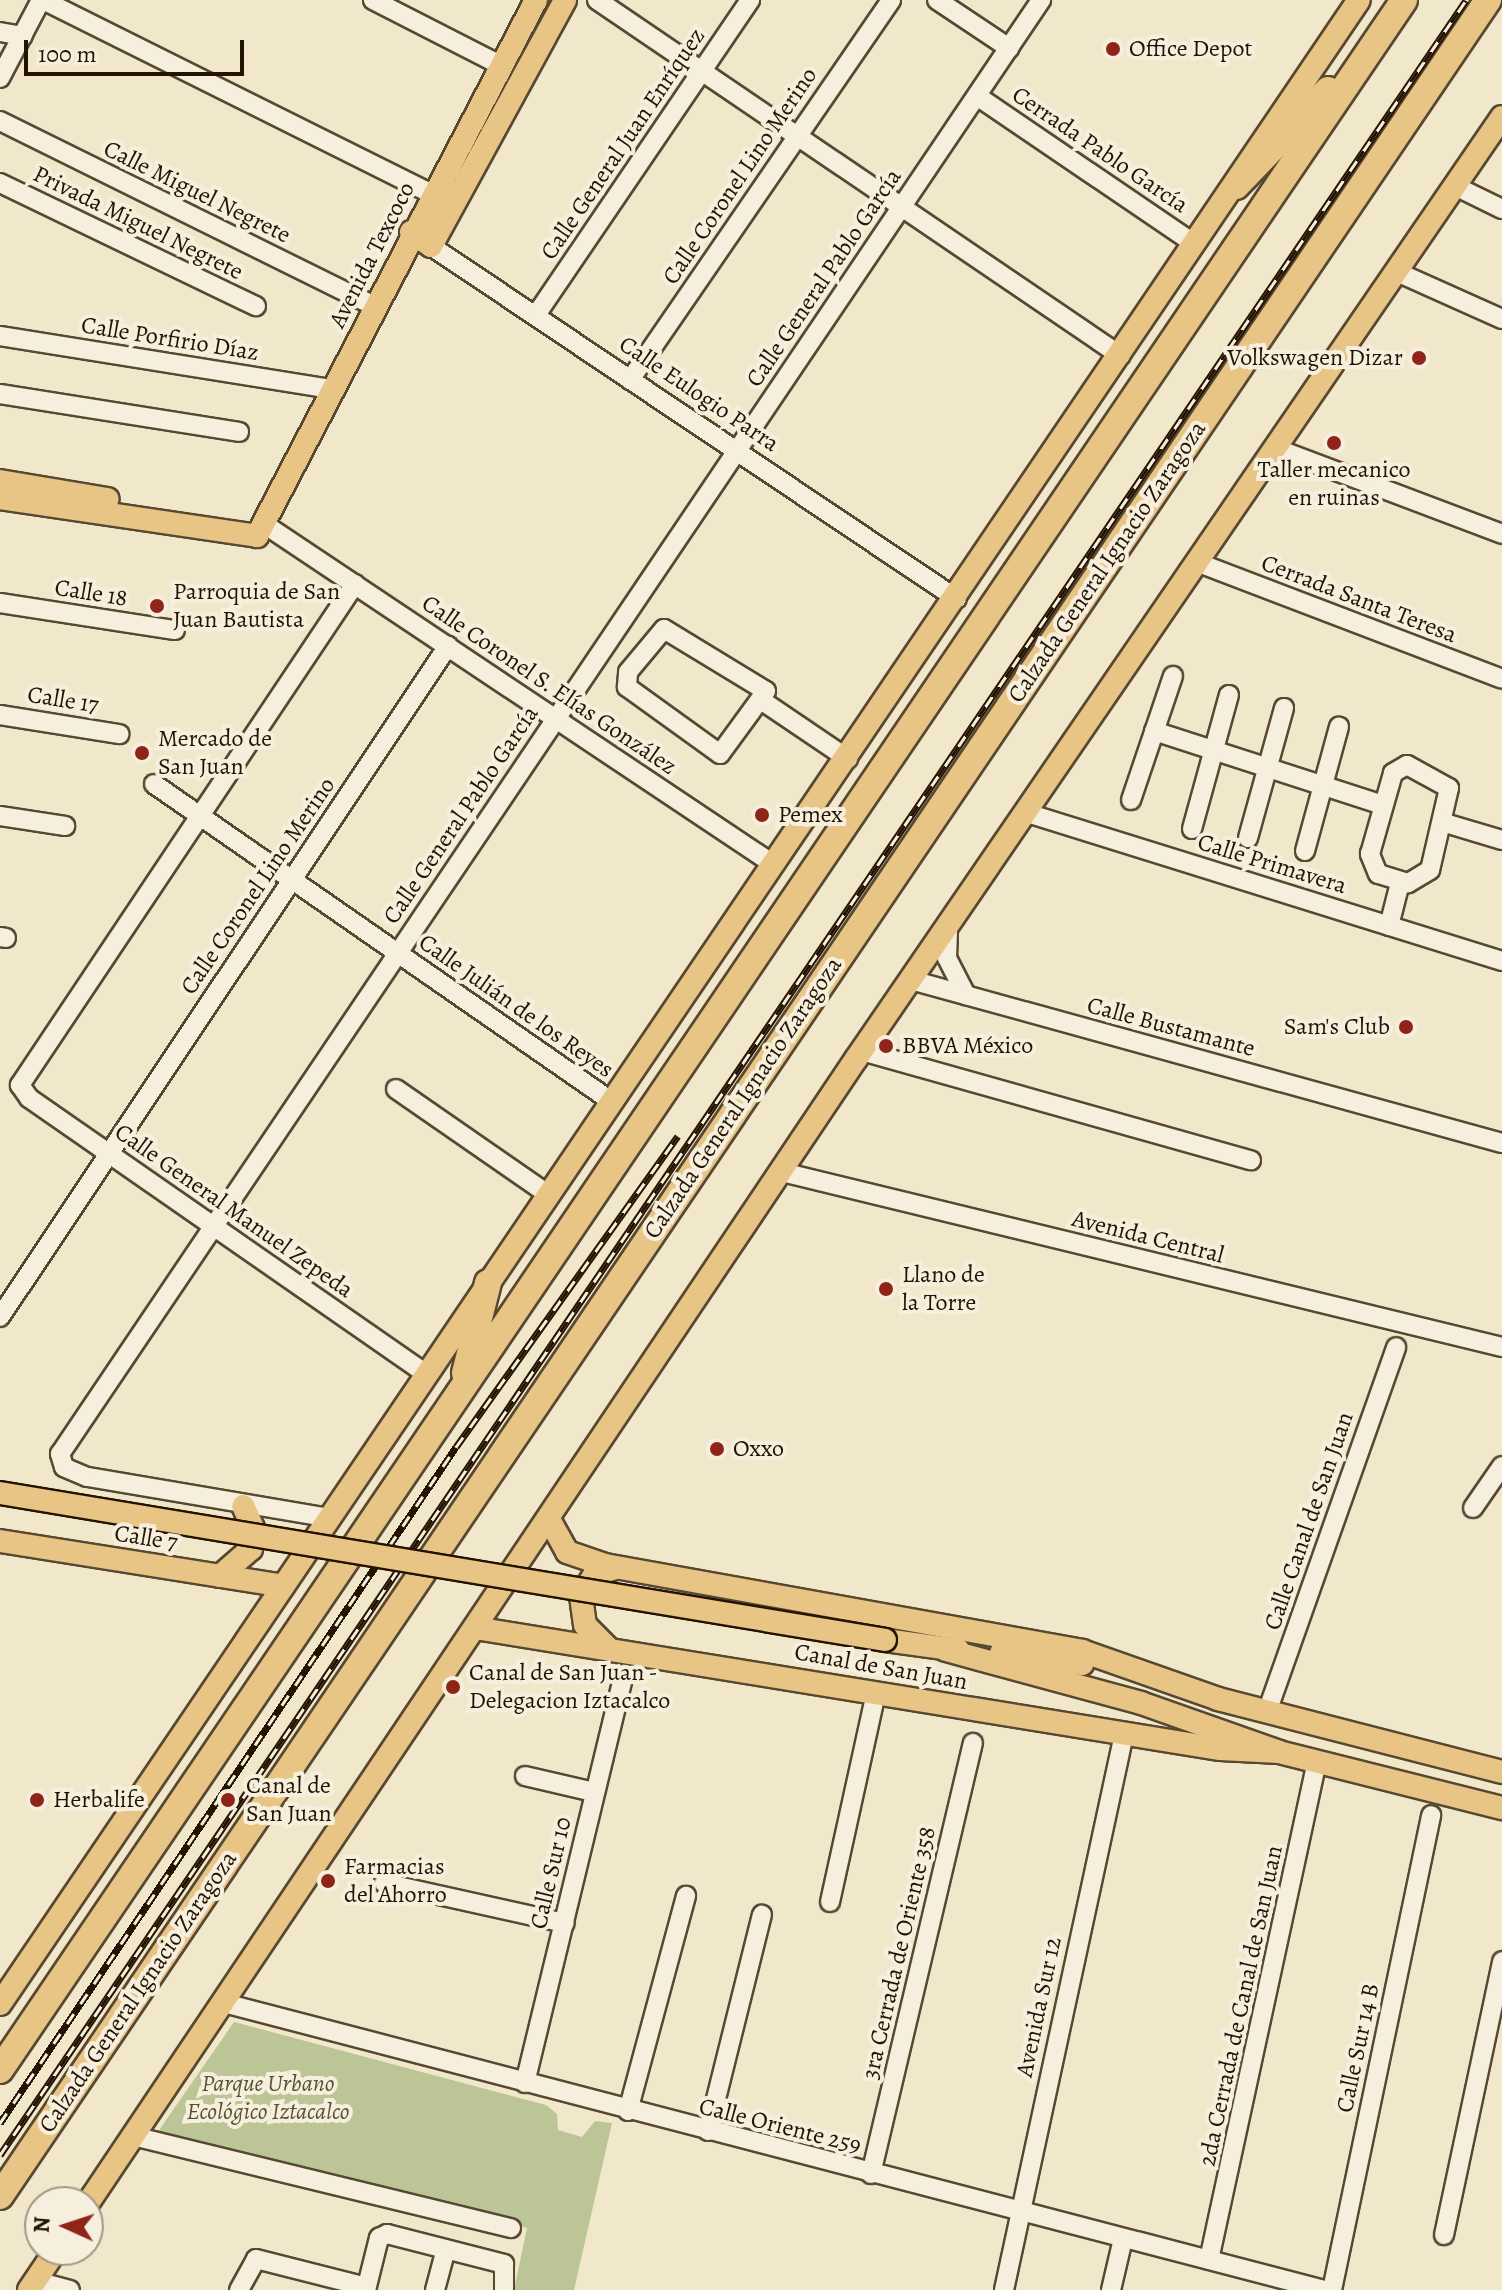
<!DOCTYPE html>
<html>
<head>
<meta charset="utf-8">
<style>
	body { margin:0 }
	#map { position:relative; width:1502px; height:2290px; overflow:hidden; background:#f1e7ca; font-family:Alegreya,serif }
	div>[style] { position:absolute }
	.green>* { inset:0; background:#bcc596 }
	.roads { filter:drop-shadow(2px 0 #574832) drop-shadow(-2px 0 #574832) drop-shadow(0 2px #574832) drop-shadow(0 -2px #574832) }
	.minor>* { height:18px; margin:-9px; padding:0 9px; transform-origin:9px; border-radius:9px; background:#f6efdd }
	.major>* { height:22px; margin:-11px; padding:0 11px; transform-origin:11px; border-radius:11px; background:#e8c485 }
	.highway>* { height:26px; margin:-13px; padding:0 13px; transform-origin:13px; border-radius:13px; background:#e8c485 }
	.rail>* { height:7px; margin-top:-3.5px; transform-origin:0; background:repeating-linear-gradient(90deg,#f6efdd 0 12px,#241300 0 24px); box-sizing:border-box; border-block:2px solid #241300 }
	.bridges { filter:drop-shadow(2px 0 #241300) drop-shadow(-2px 0 #241300) drop-shadow(0 2px #241300) drop-shadow(0 -2px #241300) }
	.major-bridge>* { height:22px; margin:-11px; padding:0 11px; transform-origin:11px; border-radius:11px; background:#e8c485 }
	.dots>* { width:22px; height:22px; translate:-50% -50%; box-sizing:border-box; border:4px solid #f6efdd; border-radius:50% }
	span { translate:-50% -50%; white-space:nowrap; text-align:center; line-height:1.15; -webkit-text-stroke:8px #f6efdd; paint-order:stroke }
	.poi-label { font-size:24px; color:#241300 }
	.left { translate:0 -50%; text-align:left }
	.right { translate:-100% -50%; text-align:right }
	.street-label { font-size:24px; color:#241300 }
	.park-label { font-size:24px; color:#595134; font-style:italic }
	.north { position:absolute; left:24px; top:2186px; width:80px; height:80px; box-sizing:border-box; background:#f6efdd; border:2px solid #a29785; border-radius:50%; rotate:273deg; font-size:22px; font-weight:700; line-height:32px; text-align:center; color:#241300 }
	.north::after { content:''; display:block; margin:auto; width:28px; height:36px; background:#8f2418; clip-path:polygon(50% 0,100% 100%,50% 72%,0 100%) }
	.scale { position:absolute; left:24px; top:40px; width:220px; height:36px; box-sizing:border-box; border:4px solid #241300; border-top:0; padding-left:10px; font-size:24px; line-height:28px; white-space:nowrap; color:#241300; -webkit-text-stroke:6px #f6efdd; paint-order:stroke }
</style>
</head>
<body>
<div id="map">
	<div class="green">
		<i style="clip-path:polygon(234px 2022px,546px 2105px,557px 2114px,558px 2130px,582px 2137px,595px 2121px,612px 2123px,574px 2290px,514px 2290px,527px 2228px,155px 2136px)"></i>
	</div>
	<div class="roads">
		<div class="minor">
			<i style="left:43px;top:0;width:435px;rotate:26.5deg"></i>
			<i style="left:373px;top:0;width:145px;rotate:27.1deg"></i>
			<i style="left:597px;top:0;width:633px;rotate:34.19deg"></i>
			<i style="left:937px;top:0;width:87px;rotate:33.7deg"></i>
			<i style="left:0;top:32px;width:23px;rotate:10deg"></i>
			<i style="left:0;top:78px;width:88px;rotate:-62.3deg"></i>
			<i style="left:977px;top:96px;width:263px;rotate:34.2deg"></i>
			<i style="left:0;top:121px;width:416px;rotate:26.3deg"></i>
			<i style="left:0;top:183px;width:284px;rotate:25.7deg"></i>
			<i style="left:1455px;top:186px;width:52px;rotate:26.1deg"></i>
			<i style="left:431px;top:246px;width:633px;rotate:33.87deg"></i>
			<i style="left:1397px;top:272px;width:115px;rotate:24.1deg"></i>
			<i style="left:536px;top:315px;width:381px;rotate:-55.8deg"></i>
			<i style="left:0;top:336px;width:336px;rotate:9.1deg"></i>
			<i style="left:630px;top:380px;width:461px;rotate:-55.5deg"></i>
			<i style="left:0;top:394px;width:242px;rotate:9deg"></i>
			<i style="left:1275px;top:448px;width:243px;rotate:20.7deg"></i>
			<i style="left:264px;top:524px;width:612px;rotate:33.74deg"></i>
			<i style="left:1199px;top:563px;width:324px;rotate:20.9deg"></i>
			<i style="left:355px;top:584px;width:603px;rotate:123.77deg"></i>
			<i style="left:20px;top:1085px;width:16px;rotate:55deg"></i>
			<i style="left:29px;top:1098px;width:482px;rotate:34.8deg"></i>
			<i style="left:0;top:603px;width:177px;rotate:8.8deg"></i>
			<i style="left:664px;top:629px;width:119px;rotate:31.3deg"></i>
			<i style="left:766px;top:691px;width:78px;rotate:126.1deg"></i>
			<i style="left:720px;top:754px;width:115px;rotate:-144.2deg"></i>
			<i style="left:627px;top:687px;width:15px;rotate:-86deg"></i>
			<i style="left:628px;top:672px;width:56px;rotate:-50.1deg"></i>
			<i style="left:761px;top:700px;width:105px;rotate:34.1deg"></i>
			<i style="left:0;top:715px;width:121px;rotate:9.1deg"></i>
			<i style="left:1154px;top:731px;width:241px;rotate:17.9deg"></i>
			<i style="left:1407px;top:765px;width:48px;rotate:28.7deg"></i>
			<i style="left:1449px;top:788px;width:84px;rotate:103deg"></i>
			<i style="left:1430px;top:870px;width:26px;rotate:149deg"></i>
			<i style="left:1408px;top:883px;width:31px;rotate:-163deg"></i>
			<i style="left:1378px;top:874px;width:22px;rotate:-112deg"></i>
			<i style="left:1370px;top:854px;width:84px;rotate:-74.1deg"></i>
			<i style="left:1393px;top:773px;width:16px;rotate:-30deg"></i>
			<i style="left:154px;top:784px;width:556px;rotate:34.75deg"></i>
			<i style="left:1131px;top:800px;width:131px;rotate:-71.3deg"></i>
			<i style="left:1027px;top:813px;width:498px;rotate:17.3deg"></i>
			<i style="left:0;top:816px;width:66px;rotate:8.7deg"></i>
			<i style="left:1445px;top:823px;width:59px;rotate:16.6deg"></i>
			<i style="left:1192px;top:829px;width:139px;rotate:-74.6deg"></i>
			<i style="left:1248px;top:838px;width:135px;rotate:-74.5deg"></i>
			<i style="left:1305px;top:851px;width:129px;rotate:-74.7deg"></i>
			<i style="left:1389px;top:926px;width:44px;rotate:-75.7deg"></i>
			<i style="left:948px;top:930px;width:28px;rotate:92deg"></i>
			<i style="left:947px;top:958px;width:42px;rotate:62.8deg"></i>
			<i style="left:0;top:937px;width:6px;rotate:9deg"></i>
			<i style="left:911px;top:980px;width:613px;rotate:15.42deg"></i>
			<i style="left:862px;top:1051px;width:404px;rotate:15.7deg"></i>
			<i style="left:396px;top:1089px;width:183px;rotate:34.7deg"></i>
			<i style="left:782px;top:1172px;width:741px;rotate:13.66deg"></i>
			<i style="left:0;top:1317px;width:807px;rotate:-56.27deg"></i>
			<i style="left:1473px;top:1508px;width:51px;rotate:-55.4deg"></i>
			<i style="left:330px;top:1518px;width:246px;rotate:-170.4deg"></i>
			<i style="left:87px;top:1477px;width:25px;rotate:-157deg"></i>
			<i style="left:64px;top:1467px;width:14px;rotate:-107deg"></i>
			<i style="left:60px;top:1454px;width:1754px;rotate:-55.99deg"></i>
			<i style="left:1267px;top:1712px;width:387px;rotate:-70.5deg"></i>
			<i style="left:525px;top:1776px;width:71px;rotate:13.1deg"></i>
			<i style="left:384px;top:1883px;width:185px;rotate:12.5deg"></i>
			<i style="left:830px;top:1902px;width:215px;rotate:-77.6deg"></i>
			<i style="left:224px;top:2003px;width:1137px;rotate:14.62deg"></i>
			<i style="left:525px;top:2083px;width:421px;rotate:-76.4deg"></i>
			<i style="left:628px;top:2111px;width:223px;rotate:-74.9deg"></i>
			<i style="left:708px;top:2131px;width:223px;rotate:-76deg"></i>
			<i style="left:133px;top:2136px;width:389px;rotate:13.7deg"></i>
			<i style="left:871px;top:2174px;width:443px;rotate:-76.7deg"></i>
			<i style="left:1444px;top:2235px;width:280px;rotate:-78deg"></i>
			<i style="left:1209px;top:2260px;width:511px;rotate:-77.79deg"></i>
			<i style="left:36px;top:2281px;width:35px;rotate:15deg"></i>
			<i style="left:239px;top:2290px;width:35px;rotate:-61deg"></i>
			<i style="left:256px;top:2259px;width:114px;rotate:14.2deg"></i>
			<i style="left:366px;top:2290px;width:54px;rotate:-76deg"></i>
			<i style="left:379px;top:2238px;width:9px;rotate:-27deg"></i>
			<i style="left:387px;top:2234px;width:121px;rotate:14.4deg"></i>
			<i style="left:504px;top:2264px;width:26px;rotate:90deg"></i>
			<i style="left:435px;top:2290px;width:42px;rotate:-75deg"></i>
			<i style="left:1004px;top:2290px;width:569px;rotate:-77.82deg"></i>
			<i style="left:1111px;top:2290px;width:52px;rotate:-76.8deg"></i>
			<i style="left:1332px;top:2290px;width:485px;rotate:-78.2deg"></i>
		</div>
		<div class="major">
			<i style="left:411px;top:232px;width:24px;rotate:35deg"></i>
			<i style="left:431px;top:246px;width:280px;rotate:-61.4deg"></i>
			<i style="left:0;top:481px;width:109px;rotate:9.5deg"></i>
			<i style="left:0;top:498px;width:260px;rotate:8.4deg"></i>
			<i style="left:257px;top:536px;width:604px;rotate:-62.5deg"></i>
			<i style="left:550px;top:1521px;width:35px;rotate:61deg"></i>
			<i style="left:567px;top:1552px;width:40px;rotate:18.9deg"></i>
			<i style="left:605px;top:1565px;width:485px;rotate:10.2deg"></i>
			<i style="left:1082px;top:1651px;width:144px;rotate:19.4deg"></i>
			<i style="left:1218px;top:1699px;width:293px;rotate:14.4deg"></i>
			<i style="left:0;top:1541px;width:287px;rotate:9deg"></i>
			<i style="left:220px;top:1576px;width:41px;rotate:-41.1deg"></i>
			<i style="left:251px;top:1549px;width:21px;rotate:-85deg"></i>
			<i style="left:253px;top:1528px;width:24px;rotate:-114deg"></i>
			<i style="left:475px;top:1628px;width:755px;rotate:9.23deg"></i>
			<i style="left:1220px;top:1749px;width:59px;rotate:2.9deg"></i>
			<i style="left:885px;top:1640px;width:74px;rotate:7.8deg"></i>
			<i style="left:607px;top:1647px;width:31px;rotate:-135deg"></i>
			<i style="left:585px;top:1625px;width:29px;rotate:-98deg"></i>
			<i style="left:581px;top:1596px;width:25px;rotate:-58deg"></i>
			<i style="left:594px;top:1575px;width:23px;rotate:-18deg"></i>
			<i style="left:946px;top:1650px;width:202px;rotate:15.2deg"></i>
			<i style="left:1141px;top:1703px;width:146px;rotate:19.5deg"></i>
			<i style="left:1279px;top:1752px;width:230px;rotate:14.1deg"></i>
			<i style="left:1001px;top:1653px;width:82px;rotate:7.7deg"></i>
			<i style="left:0;top:2004px;width:2421px;rotate:-55.86deg"></i>
			<i style="left:88px;top:2203px;width:1378px;rotate:-56.13deg"></i>
			<i style="left:856px;top:1059px;width:1142px;rotate:-55.56deg"></i>
			<i style="left:29px;top:2290px;width:48px;rotate:-56deg"></i>
		</div>
		<div class="highway">
			<i style="left:1236px;top:186px;width:133px;rotate:-46.2deg"></i>
			<i style="left:465px;top:1373px;width:93px;rotate:-75.7deg"></i>
			<i style="left:0;top:2070px;width:2501px;rotate:-55.85deg"></i>
			<i style="left:0;top:2196px;width:2653px;rotate:-55.88deg"></i>
		</div>
	</div>
	<div class="rail">
		<i style="left:0;top:2123px;width:815px;rotate:-56deg"></i>
		<i style="left:456px;top:1447px;width:382px;rotate:-54.5deg"></i>
		<i style="left:0;top:2155px;width:2606px;rotate:-55.77deg"></i>
	</div>
	<div class="bridges">
		<div class="major-bridge">
			<i style="left:0;top:1493px;width:897px;rotate:9.43deg"></i>
		</div>
	</div>
	<div class="dots">
		<i style="left:1113px;top:49px;background:#8f2418"></i>
		<i style="left:1419px;top:358px;background:#8f2418"></i>
		<i style="left:1334px;top:443px;background:#8f2418"></i>
		<i style="left:157px;top:606px;background:#8f2418"></i>
		<i style="left:142px;top:753px;background:#8f2418"></i>
		<i style="left:762px;top:815px;background:#8f2418"></i>
		<i style="left:1406px;top:1027px;background:#8f2418"></i>
		<i style="left:886px;top:1046px;background:#8f2418"></i>
		<i style="left:886px;top:1289px;background:#8f2418"></i>
		<i style="left:717px;top:1449px;background:#8f2418"></i>
		<i style="left:453px;top:1687px;background:#8f2418"></i>
		<i style="left:37px;top:1800px;background:#8f2418"></i>
		<i style="left:228px;top:1800px;background:#8f2418"></i>
		<i style="left:328px;top:1881px;background:#8f2418"></i>
	</div>
	<div class="poi-label">
		<span class="left" style="left:1129px;top:49px">Office Depot</span>
		<span class="right" style="left:1403px;top:358px">Volkswagen Dizar</span>
		<span style="left:1334px;top:484px">Taller mecanico<br>en ruinas</span>
		<span class="left" style="left:173px;top:606px">Parroquia de San<br>Juan Bautista</span>
		<span class="left" style="left:158px;top:753px">Mercado de<br>San Juan</span>
		<span class="left" style="left:778px;top:815px">Pemex</span>
		<span class="right" style="left:1390px;top:1027px">Sam's Club</span>
		<span class="left" style="left:902px;top:1046px">BBVA México</span>
		<span class="left" style="left:902px;top:1289px">Llano de<br>la Torre</span>
		<span class="left" style="left:733px;top:1449px">Oxxo</span>
		<span class="left" style="left:469px;top:1687px">Canal de San Juan -<br>Delegacion Iztacalco</span>
		<span class="left" style="left:246px;top:1800px">Canal de<br>San Juan</span>
		<span class="left" style="left:53px;top:1800px">Herbalife</span>
		<span class="left" style="left:344px;top:1881px">Farmacias<br>del Ahorro</span>
	</div>
	<div class="street-label">
		<span style="left:623px;top:144px;rotate:-56deg">Calle General Juan Enríquez</span>
		<span style="left:1100px;top:150px;rotate:34deg">Cerrada Pablo García</span>
		<span style="left:740px;top:176px;rotate:-56deg">Calle Coronel Lino Merino</span>
		<span style="left:197px;top:192px;rotate:26deg">Calle Miguel Negrete</span>
		<span style="left:138px;top:223px;rotate:26deg">Privada Miguel Negrete</span>
		<span style="left:372px;top:255px;rotate:-63deg">Avenida Texcoco</span>
		<span style="left:824px;top:278px;rotate:-56deg">Calle General Pablo García</span>
		<span style="left:170px;top:339px;rotate:9deg">Calle Porfirio Díaz</span>
		<span style="left:699px;top:394px;rotate:34deg">Calle Eulogio Parra</span>
		<span style="left:1107px;top:562px;rotate:-56deg">Calzada General Ignacio Zaragoza</span>
		<span style="left:91px;top:593px;rotate:9deg">Calle 18</span>
		<span style="left:1359px;top:599px;rotate:21deg">Cerrada Santa Teresa</span>
		<span style="left:549px;top:685px;rotate:34deg">Calle Coronel S. Elías González</span>
		<span style="left:63px;top:700px;rotate:9deg">Calle 17</span>
		<span style="left:461px;top:815px;rotate:-56deg">Calle General Pablo García</span>
		<span style="left:1272px;top:864px;rotate:17deg">Calle Primavera</span>
		<span style="left:258px;top:886px;rotate:-56deg">Calle Coronel Lino Merino</span>
		<span style="left:516px;top:1006px;rotate:35deg">Calle Julián de los Reyes</span>
		<span style="left:1171px;top:1027px;rotate:15deg">Calle Bustamante</span>
		<span style="left:743px;top:1098px;rotate:-56deg">Calzada General Ignacio Zaragoza</span>
		<span style="left:234px;top:1211px;rotate:35deg">Calle General Manuel Zepeda</span>
		<span style="left:1148px;top:1237px;rotate:14deg">Avenida Central</span>
		<span style="left:1309px;top:1521px;rotate:-71deg">Calle Canal de San Juan</span>
		<span style="left:146px;top:1538px;rotate:9deg">Calle 7</span>
		<span style="left:881px;top:1667px;rotate:10deg">Canal de San Juan</span>
		<span style="left:551px;top:1873px;rotate:-77deg">Calle Sur 10</span>
		<span style="left:899px;top:1953px;rotate:-77deg">3ra Cerrada de Oriente 358</span>
		<span style="left:138px;top:1992px;rotate:-56deg">Calzada General Ignacio Zaragoza</span>
		<span style="left:1241px;top:2006px;rotate:-78deg">2da Cerrada de Canal de San Juan</span>
		<span style="left:1039px;top:2007px;rotate:-78deg">Avenida Sur 12</span>
		<span style="left:1358px;top:2048px;rotate:-78deg">Calle Sur 14 B</span>
		<span style="left:780px;top:2126px;rotate:14deg">Calle Oriente 259</span>
	</div>
	<div class="park-label">
		<span style="left:268px;top:2098px">Parque Urbano<br>Ecológico Iztacalco</span>
	</div>
	<div class="north">N</div>
	<div class="scale">100 m</div>
</div>
</body>
</html>
